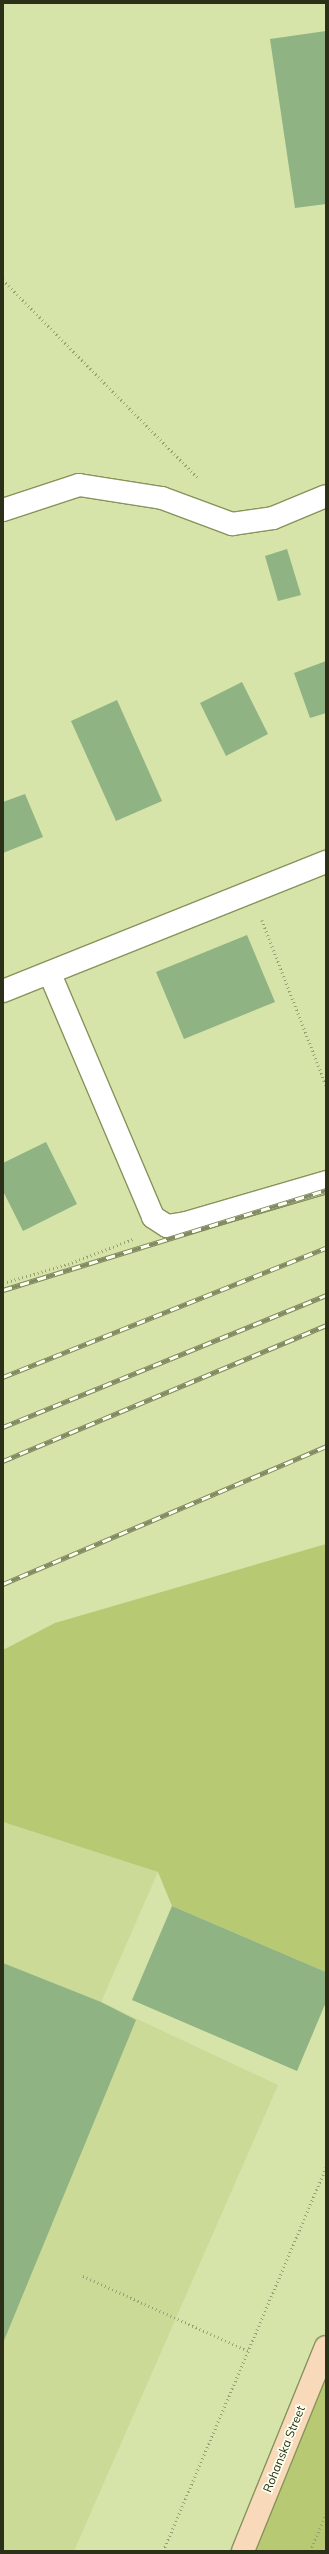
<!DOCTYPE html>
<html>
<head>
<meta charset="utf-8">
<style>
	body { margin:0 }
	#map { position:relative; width:329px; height:2554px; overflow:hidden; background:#d6e3a9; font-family:Mulish,sans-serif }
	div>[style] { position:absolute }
	.built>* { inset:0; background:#ccda98 }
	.green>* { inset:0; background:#b8c973 }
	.building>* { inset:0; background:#8fb383 }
	.path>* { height:2.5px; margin-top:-1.25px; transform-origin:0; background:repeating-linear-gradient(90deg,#97a174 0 1px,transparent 0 4px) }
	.roads { filter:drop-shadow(1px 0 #87935c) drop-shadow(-1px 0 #87935c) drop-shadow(0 1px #87935c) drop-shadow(0 -1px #87935c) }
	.street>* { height:22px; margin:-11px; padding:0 11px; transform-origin:11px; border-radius:11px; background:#fff }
	.secondary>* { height:22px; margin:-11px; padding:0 11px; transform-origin:11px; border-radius:11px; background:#f8daba }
	.rail>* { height:4.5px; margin-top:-2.25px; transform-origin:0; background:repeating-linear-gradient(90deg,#fbffed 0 9px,#818a61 0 18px); box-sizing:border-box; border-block:1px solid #818a61 }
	span { translate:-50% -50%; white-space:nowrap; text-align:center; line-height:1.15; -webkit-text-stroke:3.5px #fbffed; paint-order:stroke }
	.street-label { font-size:12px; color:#2c3019 }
	.frame { position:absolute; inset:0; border:4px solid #2c3019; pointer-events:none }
</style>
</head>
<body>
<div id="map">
	<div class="built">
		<i style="clip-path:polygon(3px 1822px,158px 1872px,101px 2002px,278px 2085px,74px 2551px,3px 2551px)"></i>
	</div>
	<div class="green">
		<i style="clip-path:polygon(326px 1544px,326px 1972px,172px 1906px,158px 1872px,3px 1822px,3px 1650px,55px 1623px)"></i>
		<i style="clip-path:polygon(326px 2347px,326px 2551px,243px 2551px)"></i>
	</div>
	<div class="building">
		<i style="clip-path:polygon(326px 31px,326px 204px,295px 208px,270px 39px)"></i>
		<i style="clip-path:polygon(287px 549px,301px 595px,278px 601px,265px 556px)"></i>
		<i style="clip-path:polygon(326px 661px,326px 713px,310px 718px,294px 673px)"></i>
		<i style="clip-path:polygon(242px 682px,268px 734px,226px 756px,200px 703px)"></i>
		<i style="clip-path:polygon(117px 700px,162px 801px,116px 821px,71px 721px)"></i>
		<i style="clip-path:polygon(25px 794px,43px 837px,3px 853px,3px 802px)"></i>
		<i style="clip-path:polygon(247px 935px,275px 1002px,184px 1039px,156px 972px)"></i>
		<i style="clip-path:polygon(46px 1142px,77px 1204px,23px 1231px,3px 1191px,3px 1163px)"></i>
		<i style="clip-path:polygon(172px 1906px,326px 1972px,326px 2002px,297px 2071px,132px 2000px)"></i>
		<i style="clip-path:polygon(3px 1963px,101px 2002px,136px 2020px,3px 2343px)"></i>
	</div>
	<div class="path">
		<i style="left:3px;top:280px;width:279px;rotate:45.4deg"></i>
		<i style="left:262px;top:920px;width:177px;rotate:68.8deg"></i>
		<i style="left:3px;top:1283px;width:68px;rotate:-16.3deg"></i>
		<i style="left:68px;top:1264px;width:70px;rotate:-21deg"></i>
		<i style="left:83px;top:2276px;width:181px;rotate:24.4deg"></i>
		<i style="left:163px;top:2551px;width:417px;rotate:-67deg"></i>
		<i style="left:310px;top:2551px;width:41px;rotate:-67.2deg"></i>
	</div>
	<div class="roads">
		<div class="street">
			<i style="left:3px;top:510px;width:80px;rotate:-18.2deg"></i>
			<i style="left:79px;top:485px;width:84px;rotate:8.9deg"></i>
			<i style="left:162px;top:498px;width:75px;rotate:20.4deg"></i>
			<i style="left:232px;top:524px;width:41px;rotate:-8.3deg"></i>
			<i style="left:273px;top:518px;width:57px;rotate:-22.5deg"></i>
			<i style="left:50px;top:974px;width:264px;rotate:67deg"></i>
			<i style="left:153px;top:1217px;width:17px;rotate:33deg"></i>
			<i style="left:167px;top:1226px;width:19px;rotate:-9deg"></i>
			<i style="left:186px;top:1223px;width:146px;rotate:-16.3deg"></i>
			<i style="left:3px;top:991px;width:348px;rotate:-21.8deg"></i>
		</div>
		<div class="secondary">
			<i style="left:243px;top:2551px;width:220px;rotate:-67.9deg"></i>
		</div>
	</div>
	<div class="rail">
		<i style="left:3px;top:1290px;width:338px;rotate:-17.2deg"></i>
		<i style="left:3px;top:1377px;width:348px;rotate:-21.8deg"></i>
		<i style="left:3px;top:1427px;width:349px;rotate:-22.2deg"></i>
		<i style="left:3px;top:1461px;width:350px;rotate:-22.8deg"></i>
		<i style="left:3px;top:1584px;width:351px;rotate:-23.1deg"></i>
	</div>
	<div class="street-label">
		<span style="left:284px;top:2449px;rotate:-68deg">Rohanska Street</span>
	</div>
	<div class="frame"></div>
</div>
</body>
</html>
